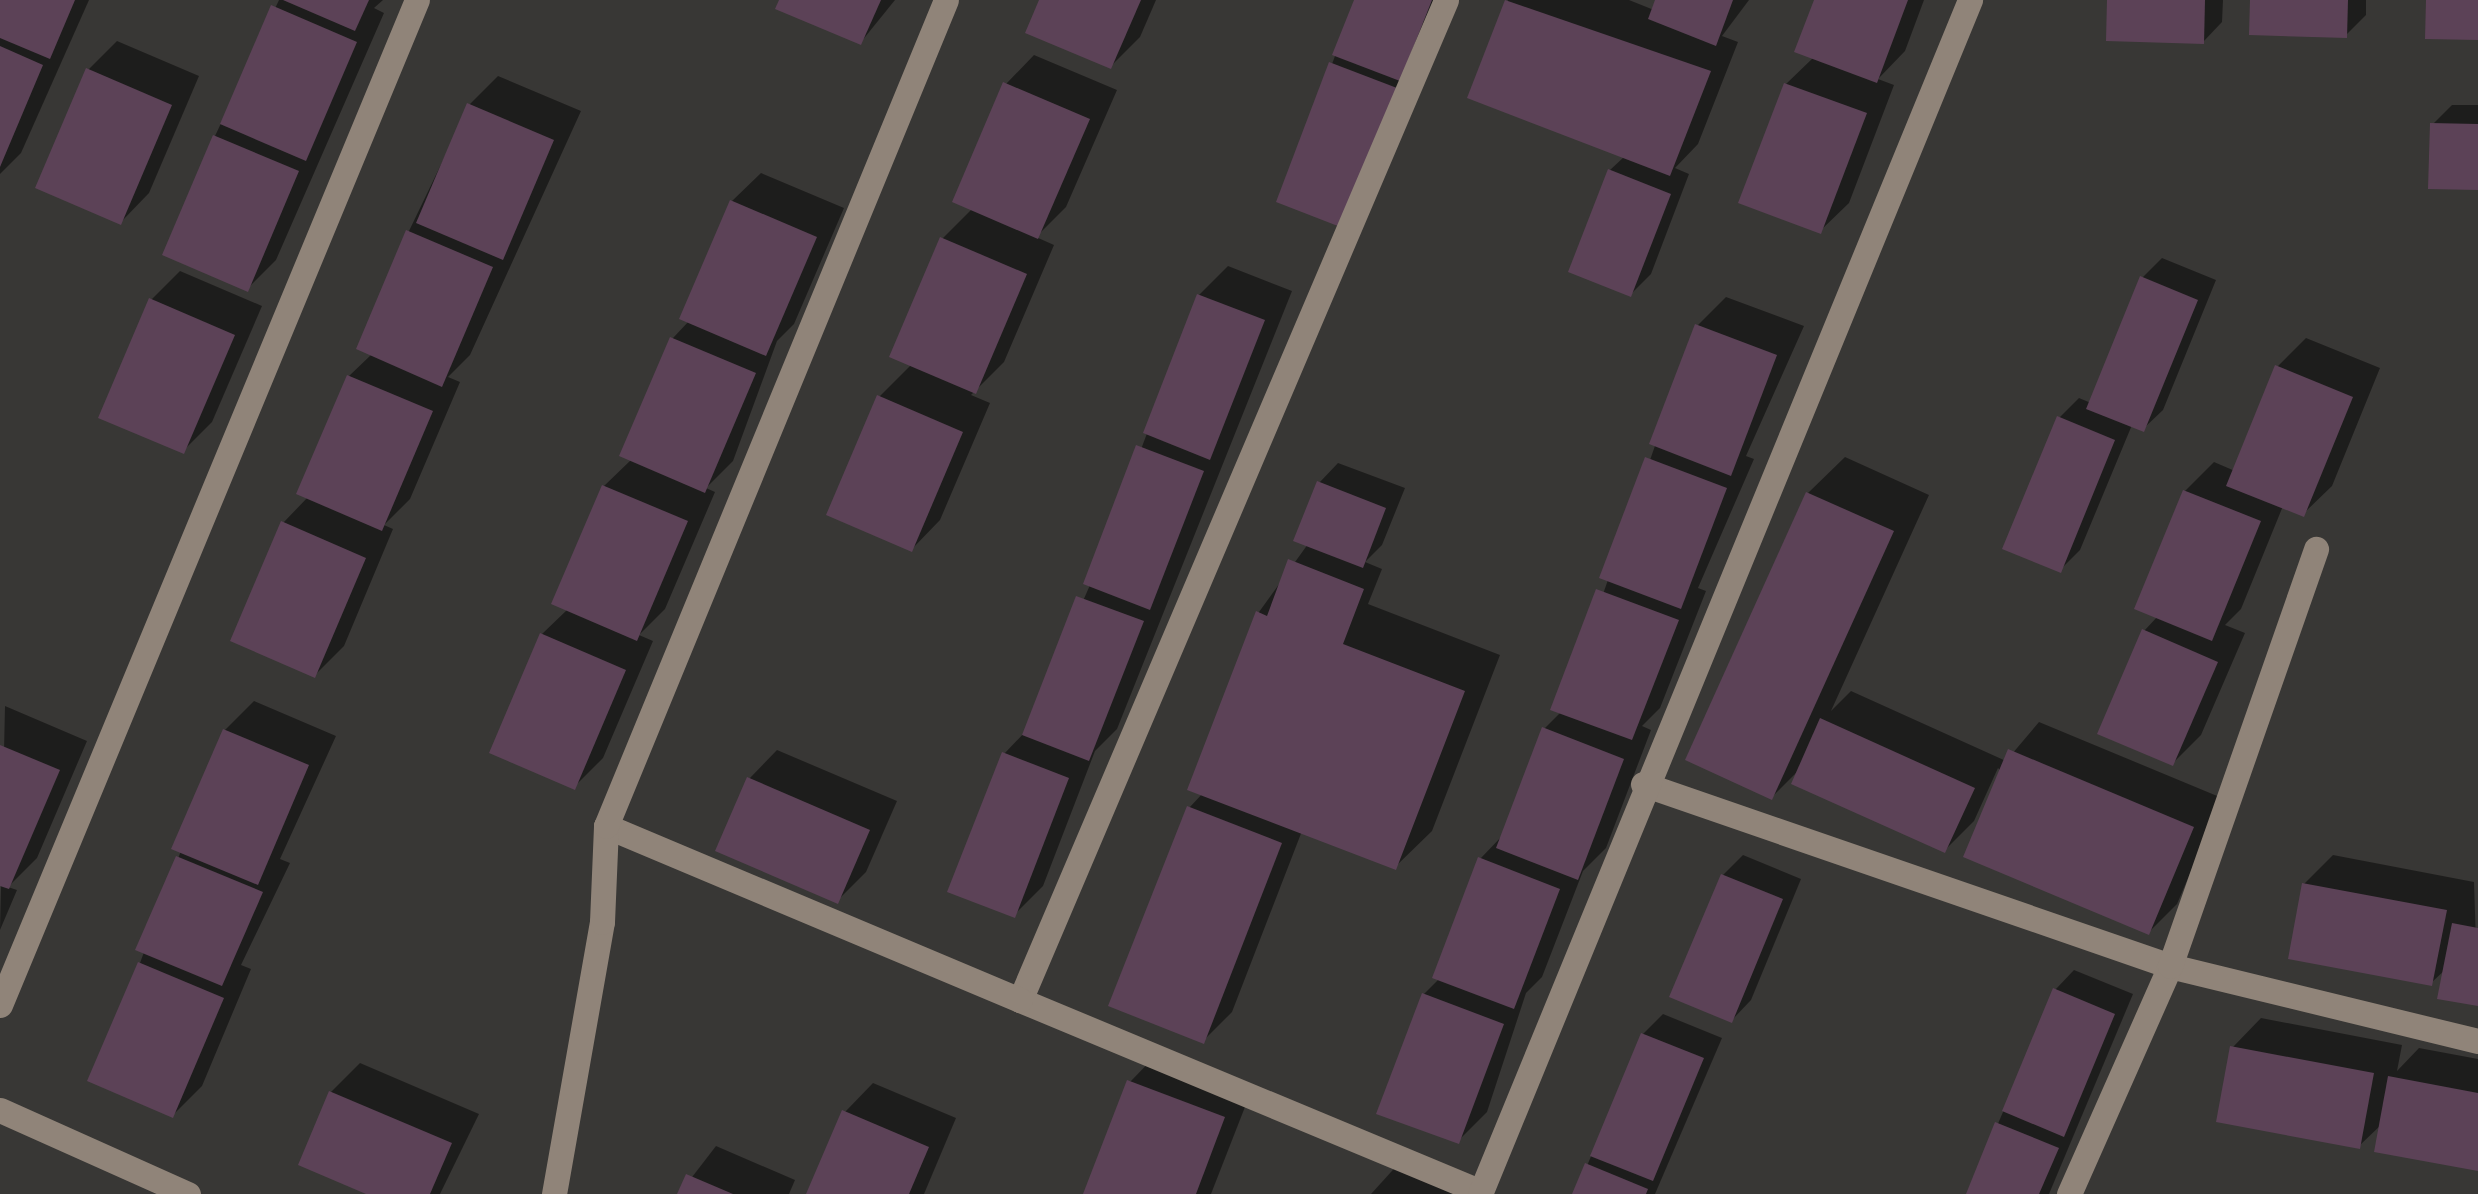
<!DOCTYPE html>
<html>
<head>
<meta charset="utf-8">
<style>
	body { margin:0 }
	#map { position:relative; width:2478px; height:1194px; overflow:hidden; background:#383735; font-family:"Roboto Condensed",sans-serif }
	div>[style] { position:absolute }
	.shadow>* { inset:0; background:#0007 }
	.building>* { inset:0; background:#5c4257 }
	.minor>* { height:25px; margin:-12.5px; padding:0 12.5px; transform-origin:12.5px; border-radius:12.5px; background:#908479 }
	span { translate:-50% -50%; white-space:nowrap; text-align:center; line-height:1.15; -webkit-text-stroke:8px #1f1e1d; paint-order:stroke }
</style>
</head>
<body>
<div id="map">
	<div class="shadow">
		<i style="clip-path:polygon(0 0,89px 0,21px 153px,0 174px)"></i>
		<i style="clip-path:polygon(279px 0,383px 0,374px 8px,384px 13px,276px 260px,247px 289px,215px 136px)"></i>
		<i style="clip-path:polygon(782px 0,895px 0,861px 42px)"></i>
		<i style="clip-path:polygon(1042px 0,1156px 0,1140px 37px,1111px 66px)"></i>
		<i style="clip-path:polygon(1356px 0,1447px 0,1371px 196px,1332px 64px)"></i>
		<i style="clip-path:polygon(1508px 0,1629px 0,1654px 10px,1658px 0,1749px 0,1722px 36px,1738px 42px,1698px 144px,1675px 168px,1689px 174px,1651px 274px,1631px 294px,1610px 170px,1625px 156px,1470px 96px)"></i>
		<i style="clip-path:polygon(1817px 0,1924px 0,1905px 51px,1878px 79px,1894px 85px,1849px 203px,1820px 231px,1786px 84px,1814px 57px)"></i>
		<i style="clip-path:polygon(2109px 0,2223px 0,2222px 22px,2203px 42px)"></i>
		<i style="clip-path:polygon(2253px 0,2366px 0,2366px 15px,2346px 35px)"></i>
		<i style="clip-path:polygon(117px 41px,199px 76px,149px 193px,121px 222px,88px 70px)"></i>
		<i style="clip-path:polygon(1034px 55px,1117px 90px,1066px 207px,1036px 237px,1054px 245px,1004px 362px,971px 395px,990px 403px,940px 520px,912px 549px,879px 397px,912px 364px,942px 239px,973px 208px,1006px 84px)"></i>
		<i style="clip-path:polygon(498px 76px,581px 111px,470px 355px,448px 377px,460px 382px,410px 499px,384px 525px,393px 529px,344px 646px,315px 675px,283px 523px,308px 497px,349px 376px,372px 354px,409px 231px,470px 104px)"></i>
		<i style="clip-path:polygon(2452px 105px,2478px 105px,2478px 188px,2433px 124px)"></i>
		<i style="clip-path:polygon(761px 173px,844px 208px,794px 324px,777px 341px,733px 461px,706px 488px,715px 492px,665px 609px,639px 635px,653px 641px,603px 758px,574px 787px,542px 634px,568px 609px,604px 486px,632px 459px,622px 455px,673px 338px,689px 321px,732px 201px)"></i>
		<i style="clip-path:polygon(2162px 258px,2216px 280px,2163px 410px,2143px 429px,2132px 425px,2080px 550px,2060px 570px,2059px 418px,2079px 398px,2091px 403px,2142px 278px)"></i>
		<i style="clip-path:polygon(1228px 266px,1292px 291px,1117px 729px,1095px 751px,1043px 886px,1014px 915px,1004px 754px,1026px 731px,1090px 585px,1199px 295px)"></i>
		<i style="clip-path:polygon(180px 271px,262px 306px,212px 422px,183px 451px,151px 300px)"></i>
		<i style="clip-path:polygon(1726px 297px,1804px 326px,1746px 456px,1754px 459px,1698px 588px,1706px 591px,1660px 708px,1642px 726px,1651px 730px,1606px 848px,1583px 871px,1542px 977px,1526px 993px,1487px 1112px,1458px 1141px,1424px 994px,1440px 978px,1480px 859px,1504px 834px,1544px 729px,1562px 711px,1697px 326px)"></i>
		<i style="clip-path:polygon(2306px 338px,2380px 368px,2332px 486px,2303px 514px,2283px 506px,2241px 609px,2225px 625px,2245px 633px,2201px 735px,2172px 764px,2144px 631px,2158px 616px,2185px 491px,2214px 462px,2235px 471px,2277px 367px)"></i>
		<i style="clip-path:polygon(1845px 457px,1929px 495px,1831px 711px,1851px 691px,2006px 761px,2039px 722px,2222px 798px,2177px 904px,2148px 933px,1998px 768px,1974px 821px,1945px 850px,1800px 769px,1772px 797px,1688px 759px,1808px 493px)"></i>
		<i style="clip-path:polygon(1338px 463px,1405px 488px,1382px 545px,1365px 562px,1382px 569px,1368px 604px,1500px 655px,1432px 831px,1395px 867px,1302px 831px,1232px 1012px,1203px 1041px,1189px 808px,1203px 793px,1259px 612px,1308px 544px,1319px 483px)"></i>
		<i style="clip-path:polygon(254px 701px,336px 736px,280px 859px,290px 863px,241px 965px,251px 969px,202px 1086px,173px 1115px,140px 963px,225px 730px)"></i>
		<i style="clip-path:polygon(5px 706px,87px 741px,37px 858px,8px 887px,17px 890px,0 930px)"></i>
		<i style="clip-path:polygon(777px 750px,897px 801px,866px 872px,837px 901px,749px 779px)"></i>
		<i style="clip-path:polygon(1743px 855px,1801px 879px,1751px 1000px,1732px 1020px,1723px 875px)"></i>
		<i style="clip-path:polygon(2333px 855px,2474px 882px,2478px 1005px,2446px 969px,2431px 983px,2304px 884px)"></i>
		<i style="clip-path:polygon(2074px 970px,2133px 994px,2049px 1194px,1968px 1194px,2055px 990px)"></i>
		<i style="clip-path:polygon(1663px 1014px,1722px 1038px,1655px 1194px,1575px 1194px,1643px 1034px)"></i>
		<i style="clip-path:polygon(2261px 1018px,2402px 1045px,2397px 1071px,2419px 1048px,2478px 1059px,2478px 1169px,2382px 1124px,2359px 1146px,2233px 1047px)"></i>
		<i style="clip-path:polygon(1158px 1053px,1252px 1089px,1211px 1194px,1086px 1194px,1130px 1082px)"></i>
		<i style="clip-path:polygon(360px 1063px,479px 1114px,440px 1194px,373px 1194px,331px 1092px)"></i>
		<i style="clip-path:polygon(873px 1083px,956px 1118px,924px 1194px,809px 1194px,845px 1112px)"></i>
		<i style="clip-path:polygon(716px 1146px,795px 1180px,789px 1194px,679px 1194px)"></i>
		<i style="clip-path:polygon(1401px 1161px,1479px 1194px,1371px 1194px)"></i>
	</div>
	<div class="building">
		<i style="clip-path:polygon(0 0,75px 0,50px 59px,0 38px)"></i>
		<i style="clip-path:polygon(283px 0,369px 0,355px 31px)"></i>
		<i style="clip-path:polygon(779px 0,881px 0,861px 45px,775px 9px)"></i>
		<i style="clip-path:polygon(1039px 0,1141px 0,1111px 69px,1025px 33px)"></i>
		<i style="clip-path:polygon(1354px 0,1432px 0,1400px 81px,1332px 55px)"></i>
		<i style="clip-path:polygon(1505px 0,1711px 71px,1670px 176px,1467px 98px)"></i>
		<i style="clip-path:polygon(1655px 0,1733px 0,1716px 46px,1648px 19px)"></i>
		<i style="clip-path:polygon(1814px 0,1908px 0,1877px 83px,1794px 52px)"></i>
		<i style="clip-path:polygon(2107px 0,2205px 0,2204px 44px,2106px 41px)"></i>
		<i style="clip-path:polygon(2250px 0,2348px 0,2347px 38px,2249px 35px)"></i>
		<i style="clip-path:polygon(2426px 0,2478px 0,2478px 40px,2425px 39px)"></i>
		<i style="clip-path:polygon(271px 5px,357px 42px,306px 161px,220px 124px)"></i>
		<i style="clip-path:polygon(0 46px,43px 65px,0 167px)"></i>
		<i style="clip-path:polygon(1329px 62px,1397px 88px,1343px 228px,1276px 202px)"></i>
		<i style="clip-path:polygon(86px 68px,172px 105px,121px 225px,35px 188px)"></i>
		<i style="clip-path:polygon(1003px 82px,1090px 119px,1038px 239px,952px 202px)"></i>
		<i style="clip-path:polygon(1784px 83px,1867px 113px,1821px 234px,1738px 203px)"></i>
		<i style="clip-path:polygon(467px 103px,554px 140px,503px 260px,416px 223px)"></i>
		<i style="clip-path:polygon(2430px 123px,2478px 124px,2478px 190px,2428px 189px)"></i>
		<i style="clip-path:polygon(213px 135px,299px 171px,248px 292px,162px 255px)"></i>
		<i style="clip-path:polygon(1608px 169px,1671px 194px,1631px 297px,1568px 272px)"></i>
		<i style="clip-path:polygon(730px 200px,817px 237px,766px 356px,679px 319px)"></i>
		<i style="clip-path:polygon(406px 230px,493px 267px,442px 387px,356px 349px)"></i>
		<i style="clip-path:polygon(940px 237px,1027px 274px,976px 394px,889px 357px)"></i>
		<i style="clip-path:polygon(2140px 276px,2198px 300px,2144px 432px,2086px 409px)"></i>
		<i style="clip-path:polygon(1197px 294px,1265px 320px,1210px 460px,1143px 433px)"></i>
		<i style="clip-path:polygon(149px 298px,235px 335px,184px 454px,98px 418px)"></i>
		<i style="clip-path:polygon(1695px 324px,1777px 355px,1731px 476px,1649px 444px)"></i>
		<i style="clip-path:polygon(670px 337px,756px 373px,705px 493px,619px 456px)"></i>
		<i style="clip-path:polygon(2275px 365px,2353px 397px,2304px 517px,2226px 486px)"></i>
		<i style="clip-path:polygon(347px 375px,433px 411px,382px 531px,296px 494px)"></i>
		<i style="clip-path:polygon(877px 395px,963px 432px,912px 552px,826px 515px)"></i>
		<i style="clip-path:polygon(2057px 416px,2115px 440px,2061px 573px,2002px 549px)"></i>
		<i style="clip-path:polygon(1136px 445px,1204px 471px,1150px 610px,1083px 584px)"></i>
		<i style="clip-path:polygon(1645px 457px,1727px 488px,1681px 609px,1599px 578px)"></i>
		<i style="clip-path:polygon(1317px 481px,1386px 508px,1363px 568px,1293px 541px)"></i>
		<i style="clip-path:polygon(602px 485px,688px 521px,637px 641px,551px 604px)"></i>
		<i style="clip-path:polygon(2183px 490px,2261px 521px,2212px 641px,2134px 609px)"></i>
		<i style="clip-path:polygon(1806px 492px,1894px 531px,1772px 800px,1685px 760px)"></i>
		<i style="clip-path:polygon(281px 521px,366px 558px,315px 678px,230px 641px)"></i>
		<i style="clip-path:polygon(1288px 559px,1364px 589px,1343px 644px,1465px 691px,1396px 870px,1187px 790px,1256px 611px,1267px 616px)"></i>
		<i style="clip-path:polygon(1596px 589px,1679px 620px,1632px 740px,1550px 710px)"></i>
		<i style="clip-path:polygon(1076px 596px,1144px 621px,1089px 761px,1022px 735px)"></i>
		<i style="clip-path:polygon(2142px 629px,2218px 662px,2173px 766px,2097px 734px)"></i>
		<i style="clip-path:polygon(540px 633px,626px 670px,575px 790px,489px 753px)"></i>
		<i style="clip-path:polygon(1820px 718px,1975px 788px,1945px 853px,1791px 784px)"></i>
		<i style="clip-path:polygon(1542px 727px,1624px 759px,1578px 880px,1496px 848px)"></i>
		<i style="clip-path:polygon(223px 729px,309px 765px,258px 885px,171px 849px)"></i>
		<i style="clip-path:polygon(0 745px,60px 770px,9px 889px,0 886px)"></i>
		<i style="clip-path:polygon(2008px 749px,2194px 827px,2149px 935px,1963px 857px)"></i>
		<i style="clip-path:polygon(1002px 752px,1069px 778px,1015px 918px,947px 892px)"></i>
		<i style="clip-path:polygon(747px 777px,870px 830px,838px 904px,715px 851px)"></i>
		<i style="clip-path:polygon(1187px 806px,1282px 843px,1204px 1044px,1108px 1006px)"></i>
		<i style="clip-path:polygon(176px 856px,263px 892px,222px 986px,135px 950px)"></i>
		<i style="clip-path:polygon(1478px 857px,1560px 889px,1514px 1009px,1432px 978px)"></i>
		<i style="clip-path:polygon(1721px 874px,1783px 899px,1732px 1023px,1669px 997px)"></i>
		<i style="clip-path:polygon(2302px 883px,2447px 910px,2432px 986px,2288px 959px)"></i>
		<i style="clip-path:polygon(2452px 923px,2478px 928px,2478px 1006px,2437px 999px)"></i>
		<i style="clip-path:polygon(138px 962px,224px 998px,173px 1118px,87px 1081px)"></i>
		<i style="clip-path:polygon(2053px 988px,2115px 1014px,2064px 1137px,2002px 1111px)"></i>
		<i style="clip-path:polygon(1422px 993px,1504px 1024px,1459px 1144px,1376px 1114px)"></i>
		<i style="clip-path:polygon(1641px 1033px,1704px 1058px,1653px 1181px,1590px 1156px)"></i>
		<i style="clip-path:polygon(2230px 1046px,2374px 1073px,2360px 1149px,2216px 1122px)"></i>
		<i style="clip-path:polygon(2388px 1076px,2478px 1093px,2478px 1171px,2374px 1152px)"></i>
		<i style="clip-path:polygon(1127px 1080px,1225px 1117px,1196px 1194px,1083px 1194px)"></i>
		<i style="clip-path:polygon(329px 1091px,452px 1143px,430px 1194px,366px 1194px,298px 1165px)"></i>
		<i style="clip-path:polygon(842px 1110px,929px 1147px,909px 1194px,806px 1194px)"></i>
		<i style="clip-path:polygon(1995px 1122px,2059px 1148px,2039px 1194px,1966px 1194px)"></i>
		<i style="clip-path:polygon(1585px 1163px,1648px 1189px,1646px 1194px,1572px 1194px)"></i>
		<i style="clip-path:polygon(686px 1174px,733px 1194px,677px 1194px)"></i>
	</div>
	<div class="minor">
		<i style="left:1446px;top:0;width:1087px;rotate:113.07deg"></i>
		<i style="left:1020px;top:1000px;width:499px;rotate:22.6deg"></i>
		<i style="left:1643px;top:784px;width:558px;rotate:19.05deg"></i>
		<i style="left:2170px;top:966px;width:317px;rotate:13.7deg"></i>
		<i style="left:606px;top:826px;width:449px;rotate:22.8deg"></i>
		<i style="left:0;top:1005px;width:1088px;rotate:-67.47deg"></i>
		<i style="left:0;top:1110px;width:206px;rotate:24.1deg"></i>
		<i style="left:554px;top:1194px;width:276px;rotate:-80deg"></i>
		<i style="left:602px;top:922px;width:96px;rotate:-87.6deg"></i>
		<i style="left:606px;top:826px;width:893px;rotate:-67.63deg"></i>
		<i style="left:1480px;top:1194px;width:1291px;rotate:-67.69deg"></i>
		<i style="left:2069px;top:1194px;width:249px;rotate:-66.1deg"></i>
		<i style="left:2170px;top:966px;width:442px;rotate:-70.7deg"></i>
	</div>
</div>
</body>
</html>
